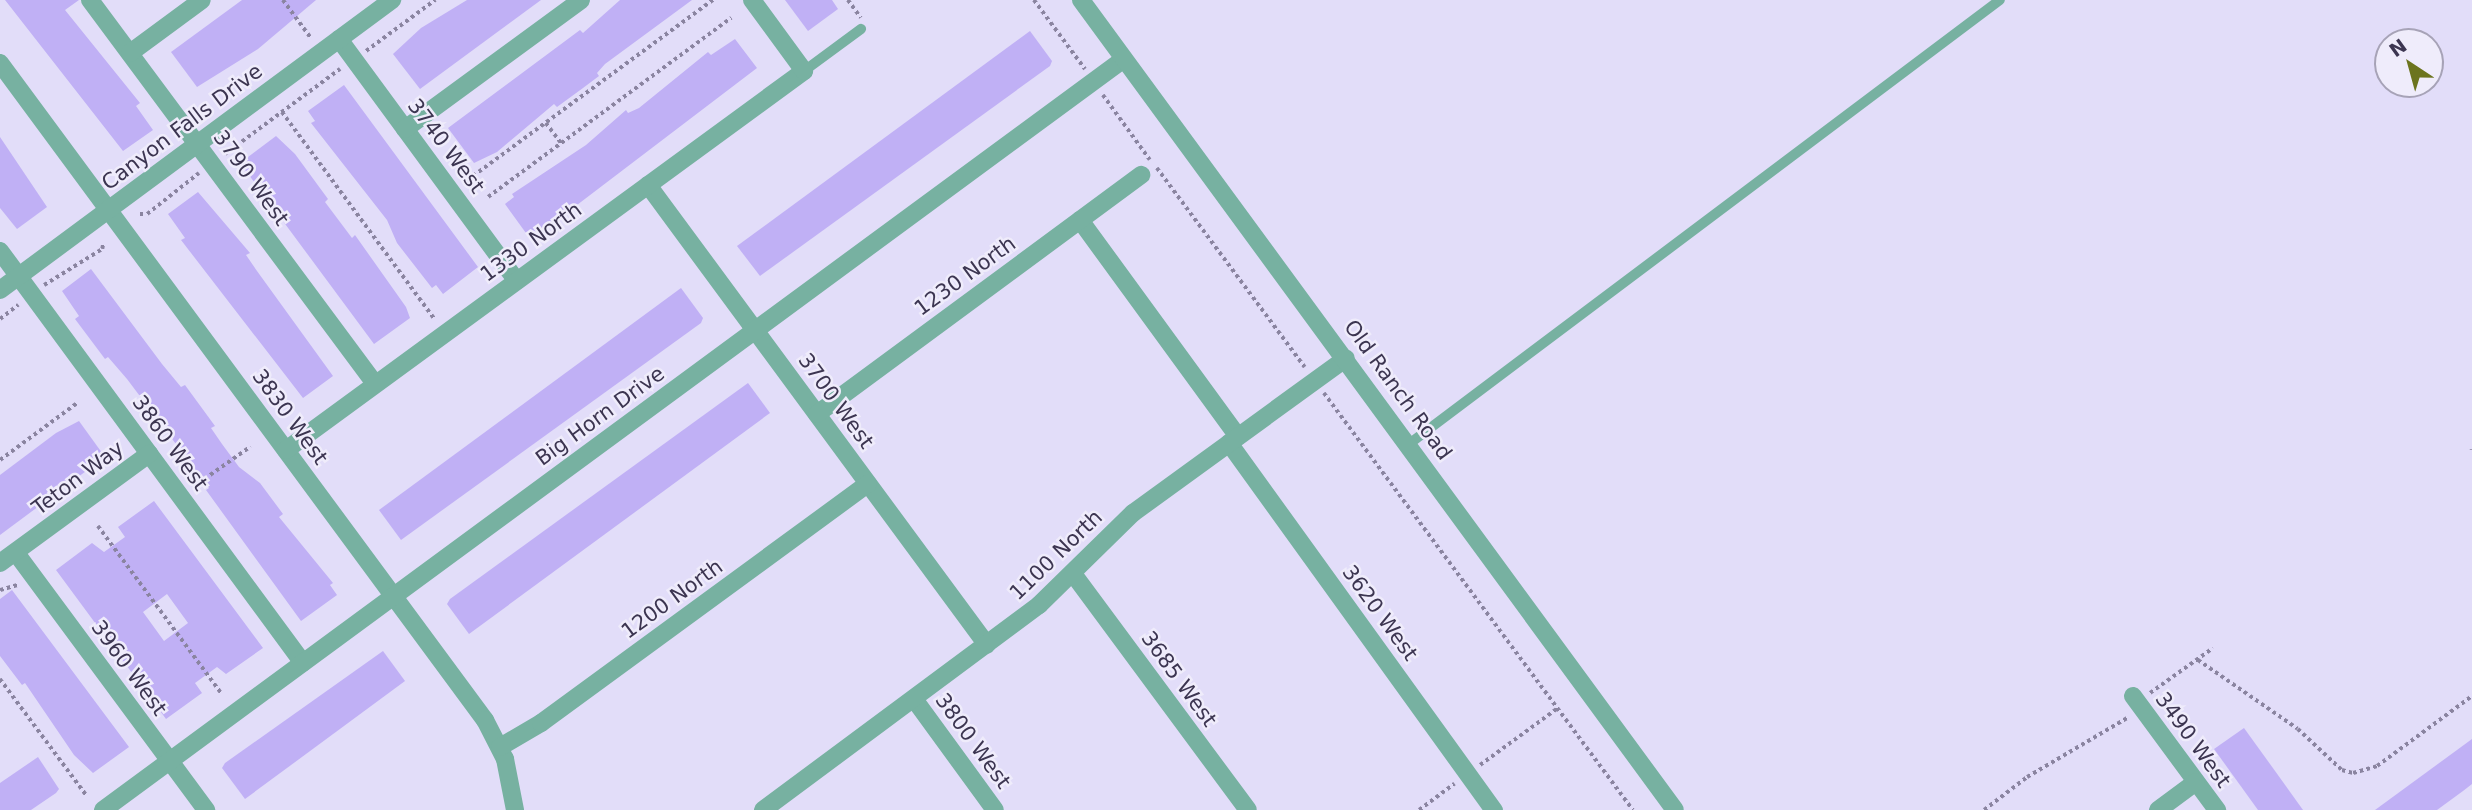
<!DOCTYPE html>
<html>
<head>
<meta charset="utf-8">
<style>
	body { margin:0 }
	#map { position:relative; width:2472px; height:810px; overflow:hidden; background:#e2ddf9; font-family:"DejaVu Sans",sans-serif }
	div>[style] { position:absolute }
	.building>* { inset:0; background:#c0b0f5 }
	.path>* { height:3.5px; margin-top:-1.75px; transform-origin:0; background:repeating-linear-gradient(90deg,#8a84a0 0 3.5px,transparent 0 7px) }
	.service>* { height:10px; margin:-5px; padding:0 5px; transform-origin:5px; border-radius:5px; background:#77b1a1 }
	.minor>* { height:18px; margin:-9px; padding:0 9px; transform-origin:9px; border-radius:9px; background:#77b1a1 }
	.tertiary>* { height:18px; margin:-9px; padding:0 9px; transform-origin:9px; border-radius:9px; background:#77b1a1 }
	span { translate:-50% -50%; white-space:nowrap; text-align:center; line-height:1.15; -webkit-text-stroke:5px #efecfb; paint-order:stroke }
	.street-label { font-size:21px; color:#3c3551 }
	.north { position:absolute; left:2374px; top:28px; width:70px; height:70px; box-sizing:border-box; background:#efecfb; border:2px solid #a7a3b7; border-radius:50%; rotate:324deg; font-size:19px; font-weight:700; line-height:28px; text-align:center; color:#3c3551 }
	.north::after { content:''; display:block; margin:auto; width:24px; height:32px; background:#6c741e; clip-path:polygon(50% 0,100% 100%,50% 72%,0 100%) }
</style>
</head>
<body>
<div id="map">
	<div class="building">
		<i style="clip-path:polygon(5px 0,79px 0,65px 10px,140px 103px,136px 106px,153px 130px,123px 151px)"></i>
		<i style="clip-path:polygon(242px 0,316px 0,258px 49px,197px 87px,171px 52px)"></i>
		<i style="clip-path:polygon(467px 0,541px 0,420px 89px,393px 54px,421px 28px)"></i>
		<i style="clip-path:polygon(620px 0,692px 0,605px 64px,597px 73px,599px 76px,583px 88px,557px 107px,554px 104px,497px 152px,474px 163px,448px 128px,580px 30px,583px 33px)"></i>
		<i style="clip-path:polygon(785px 0,832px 0,838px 9px,808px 31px)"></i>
		<i style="clip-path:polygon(1030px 31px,1052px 61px,1050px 66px,760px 276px,737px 246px)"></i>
		<i style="clip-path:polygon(735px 39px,757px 68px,531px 240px,505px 204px,514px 197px,512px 194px,586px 145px,626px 110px,628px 113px,639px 108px,708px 52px,711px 55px)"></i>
		<i style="clip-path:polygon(344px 85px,478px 267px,443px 294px,436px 285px,432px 288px,397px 243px,387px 220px,311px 123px,315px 121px,308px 111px)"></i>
		<i style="clip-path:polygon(276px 136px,295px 154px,328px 199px,325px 202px,352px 238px,355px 235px,406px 307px,410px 318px,374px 344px,240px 163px)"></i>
		<i style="clip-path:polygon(0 137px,47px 207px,17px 229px,0 208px)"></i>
		<i style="clip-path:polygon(198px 192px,250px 253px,246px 255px,257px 271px,333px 376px,303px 398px,181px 240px,185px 238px,168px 214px)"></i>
		<i style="clip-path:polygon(91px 269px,162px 364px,181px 387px,185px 385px,215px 426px,211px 428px,222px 444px,239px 467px,260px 483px,283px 514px,279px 517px,333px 583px,330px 585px,337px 595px,301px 621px,206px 490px,209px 488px,127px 379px,108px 357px,105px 359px,75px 319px,79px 316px,62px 291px)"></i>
		<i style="clip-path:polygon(681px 288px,703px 318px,701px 323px,401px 540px,379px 510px)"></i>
		<i style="clip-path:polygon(748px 383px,770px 413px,469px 634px,447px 604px,450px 599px)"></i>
		<i style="clip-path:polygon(79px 421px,105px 457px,0 535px,0 475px,56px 433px)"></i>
		<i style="clip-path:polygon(evenodd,154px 501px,263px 648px,226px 674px,217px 667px,195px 683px,202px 693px,166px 719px,56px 570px,92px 543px,104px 552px,125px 537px,118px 527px,154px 501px,167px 594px,188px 623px,164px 641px,143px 612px,167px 594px)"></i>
		<i style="clip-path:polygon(12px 590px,129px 747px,93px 773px,74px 755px,25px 683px,22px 685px,0 656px,0 599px)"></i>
		<i style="clip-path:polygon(383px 651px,405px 681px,245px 799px,222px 768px,225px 763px)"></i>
		<i style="clip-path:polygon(2244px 728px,2270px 764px,2303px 810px,2258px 810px,2214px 749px)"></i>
		<i style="clip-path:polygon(2472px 739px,2472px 784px,2463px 791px,2437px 810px,2375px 810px)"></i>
		<i style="clip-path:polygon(38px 757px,59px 789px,56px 793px,31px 810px,0 810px,0 783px)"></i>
	</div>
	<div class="path">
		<i style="left:283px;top:0;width:47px;rotate:53.6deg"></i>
		<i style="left:848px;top:0;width:22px;rotate:54deg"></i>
		<i style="left:1034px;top:0;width:86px;rotate:53.5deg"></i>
		<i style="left:366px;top:51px;width:86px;rotate:-36.5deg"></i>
		<i style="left:1103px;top:95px;width:80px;rotate:54.1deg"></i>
		<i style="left:282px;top:112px;width:256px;rotate:53.6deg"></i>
		<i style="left:546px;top:123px;width:25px;rotate:53deg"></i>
		<i style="left:225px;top:154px;width:143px;rotate:-36.5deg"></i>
		<i style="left:1157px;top:168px;width:248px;rotate:53.4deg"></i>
		<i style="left:473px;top:176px;width:298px;rotate:-36.3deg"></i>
		<i style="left:488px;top:197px;width:302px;rotate:-36.4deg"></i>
		<i style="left:140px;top:214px;width:7px"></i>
		<i style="left:147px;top:214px;width:66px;rotate:-38.3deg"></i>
		<i style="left:44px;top:285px;width:68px;rotate:-31.8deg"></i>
		<i style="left:102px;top:249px;width:5px;rotate:-79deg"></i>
		<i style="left:0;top:319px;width:23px;rotate:-38deg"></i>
		<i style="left:1324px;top:393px;width:519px;rotate:53.46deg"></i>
		<i style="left:2472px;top:449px;width:1px;rotate:90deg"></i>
		<i style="left:0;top:460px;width:96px;rotate:-36.5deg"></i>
		<i style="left:193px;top:487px;width:70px;rotate:-35.1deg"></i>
		<i style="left:98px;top:526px;width:209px;rotate:53.6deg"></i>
		<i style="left:0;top:590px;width:18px;rotate:-16deg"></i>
		<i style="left:2198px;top:660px;width:121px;rotate:34.6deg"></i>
		<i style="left:2298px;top:729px;width:60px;rotate:43deg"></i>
		<i style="left:2342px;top:770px;width:11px;rotate:15deg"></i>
		<i style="left:2353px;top:773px;width:25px;rotate:-16deg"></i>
		<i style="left:2377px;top:766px;width:118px;rotate:-36.4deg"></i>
		<i style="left:0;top:679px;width:144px;rotate:53.4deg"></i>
		<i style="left:2150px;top:693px;width:77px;rotate:-35.5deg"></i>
		<i style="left:1480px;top:765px;width:97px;rotate:-36.2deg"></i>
		<i style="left:1419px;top:810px;width:44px;rotate:-36.6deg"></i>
		<i style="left:1984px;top:810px;width:54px;rotate:-37.5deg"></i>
		<i style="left:2027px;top:777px;width:118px;rotate:-30.5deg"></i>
	</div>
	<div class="service">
		<i style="left:804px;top:71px;width:71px;rotate:-36.4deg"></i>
		<i style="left:1409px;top:444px;width:739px;rotate:-36.92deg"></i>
	</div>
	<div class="minor">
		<i style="left:90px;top:0;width:478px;rotate:53.4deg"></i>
		<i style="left:339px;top:39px;width:300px;rotate:53.7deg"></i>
		<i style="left:130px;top:53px;width:89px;rotate:-36.4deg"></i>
		<i style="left:0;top:63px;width:817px;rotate:53.57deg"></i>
		<i style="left:485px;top:720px;width:44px;rotate:62.9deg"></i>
		<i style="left:505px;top:759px;width:52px;rotate:78.9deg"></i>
		<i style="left:405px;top:129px;width:218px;rotate:-36.2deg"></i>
		<i style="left:648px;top:185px;width:571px;rotate:53.61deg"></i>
		<i style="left:1080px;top:220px;width:268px;rotate:53.9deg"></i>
		<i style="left:0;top:251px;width:511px;rotate:53.67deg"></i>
		<i style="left:0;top:290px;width:488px;rotate:-36.5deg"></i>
		<i style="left:817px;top:414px;width:403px;rotate:-36.4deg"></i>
		<i style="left:1229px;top:443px;width:453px;rotate:54.2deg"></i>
		<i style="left:286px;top:450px;width:642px;rotate:-36.19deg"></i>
		<i style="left:804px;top:71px;width:88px;rotate:-126.2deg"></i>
		<i style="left:16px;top:553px;width:320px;rotate:53.5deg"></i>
		<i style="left:0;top:563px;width:185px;rotate:-36.2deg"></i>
		<i style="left:1074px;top:575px;width:292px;rotate:53.5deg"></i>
		<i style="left:2133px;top:696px;width:142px;rotate:53.6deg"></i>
		<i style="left:914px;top:699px;width:137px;rotate:53.9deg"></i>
		<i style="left:500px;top:747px;width:48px;rotate:-30.3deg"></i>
		<i style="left:541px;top:723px;width:405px;rotate:-36.2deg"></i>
		<i style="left:103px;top:810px;width:1267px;rotate:-36.34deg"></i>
		<i style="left:763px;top:810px;width:344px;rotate:-36.6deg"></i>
		<i style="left:1039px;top:605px;width:132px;rotate:-44.4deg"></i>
		<i style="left:1133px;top:513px;width:263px;rotate:-36deg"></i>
		<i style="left:2158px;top:810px;width:47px;rotate:-36.4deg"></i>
	</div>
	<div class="tertiary">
		<i style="left:1081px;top:0;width:1004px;rotate:53.75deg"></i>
	</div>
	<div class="street-label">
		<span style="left:182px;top:127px;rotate:-37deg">Canyon Falls Drive</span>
		<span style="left:446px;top:146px;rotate:53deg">3740 West</span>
		<span style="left:251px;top:178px;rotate:54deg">3790 West</span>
		<span style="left:531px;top:242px;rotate:-36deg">1330 North</span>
		<span style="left:965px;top:276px;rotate:-36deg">1230 North</span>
		<span style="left:1398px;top:390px;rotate:54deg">Old Ranch Road</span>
		<span style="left:836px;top:401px;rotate:54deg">3700 West</span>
		<span style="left:600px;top:416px;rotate:-36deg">Big Horn Drive</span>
		<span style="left:290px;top:417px;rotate:54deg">3830 West</span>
		<span style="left:170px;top:443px;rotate:54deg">3860 West</span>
		<span style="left:78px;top:478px;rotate:-37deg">Teton Way</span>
		<span style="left:1056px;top:555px;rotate:-44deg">1100 North</span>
		<span style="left:672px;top:599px;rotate:-36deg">1200 North</span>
		<span style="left:1380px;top:613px;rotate:54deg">3620 West</span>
		<span style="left:129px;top:668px;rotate:54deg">3960 West</span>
		<span style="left:1179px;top:679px;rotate:54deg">3685 West</span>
		<span style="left:2193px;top:740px;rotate:54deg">3490 West</span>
		<span style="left:973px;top:741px;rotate:54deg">3800 West</span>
	</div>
	<div class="north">N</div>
</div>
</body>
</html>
